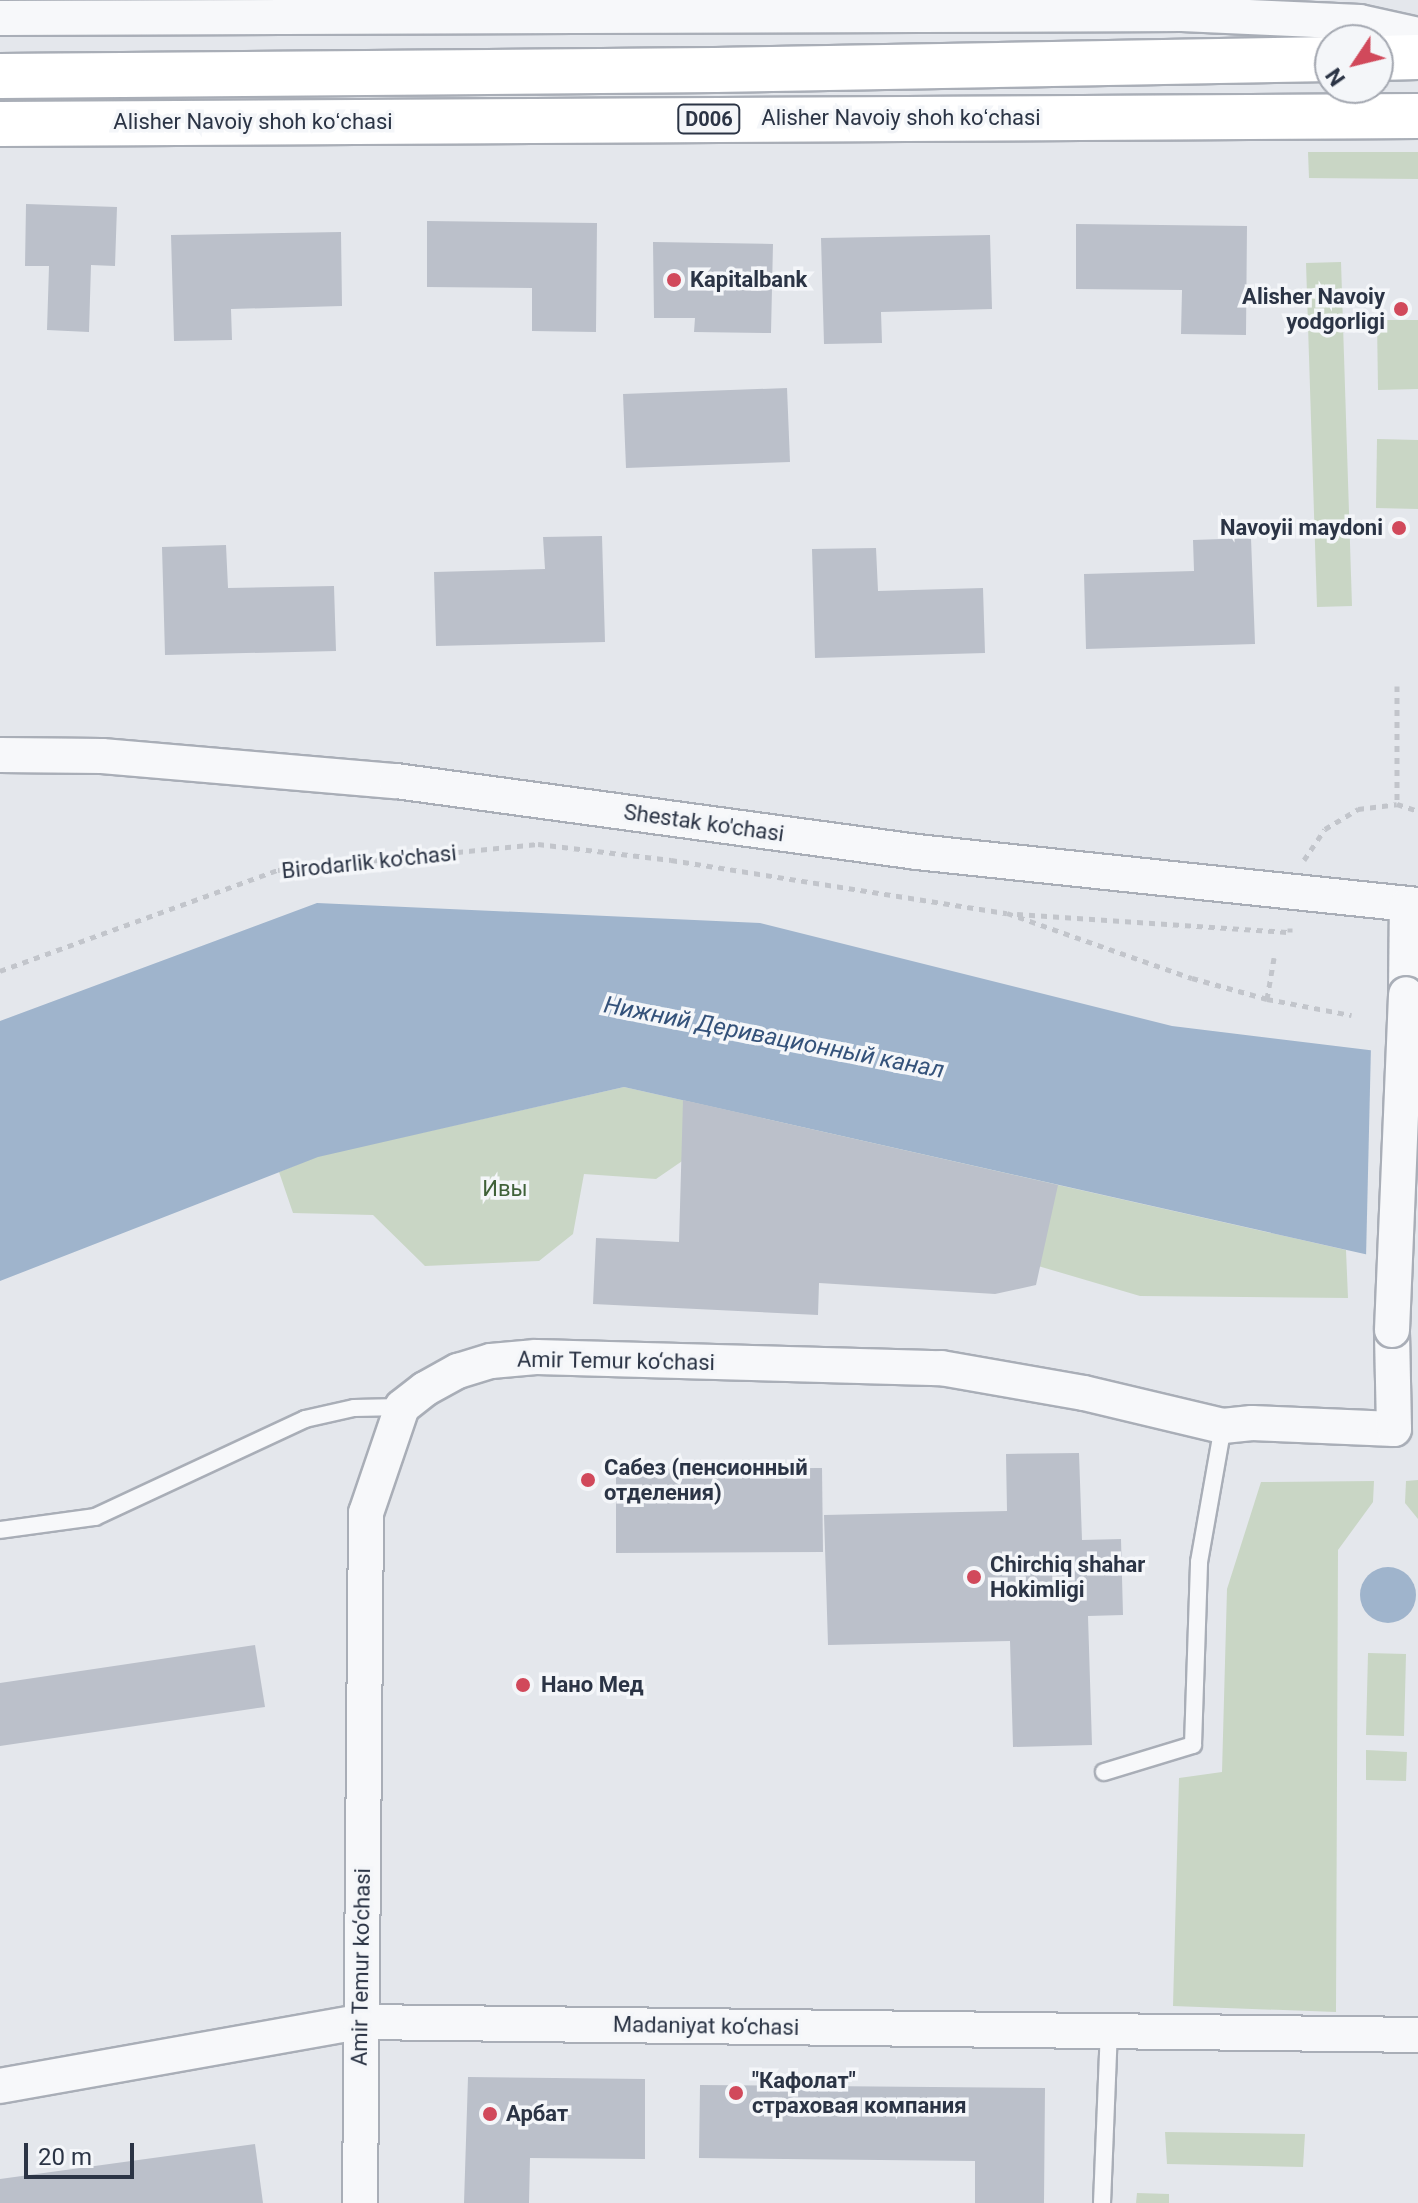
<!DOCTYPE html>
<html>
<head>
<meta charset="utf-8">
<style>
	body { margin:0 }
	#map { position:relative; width:1418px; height:2203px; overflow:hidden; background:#e4e7ec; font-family:Roboto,sans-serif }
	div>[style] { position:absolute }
	.green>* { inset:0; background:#c9d6c5 }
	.water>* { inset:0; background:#9fb4cc }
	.round { border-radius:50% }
	.pier>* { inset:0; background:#e4e7ec }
	.building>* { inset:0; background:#bbc0ca }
	.path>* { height:5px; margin-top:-2.5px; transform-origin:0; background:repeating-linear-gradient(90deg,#c2c5cb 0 6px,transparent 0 12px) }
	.roads { filter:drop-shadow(2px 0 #a9aeb7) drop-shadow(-2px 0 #a9aeb7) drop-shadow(0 2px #a9aeb7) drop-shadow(0 -2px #a9aeb7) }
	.lane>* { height:16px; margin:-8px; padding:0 8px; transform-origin:8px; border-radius:8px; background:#f7f8fa }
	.street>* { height:34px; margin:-17px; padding:0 17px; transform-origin:17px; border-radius:17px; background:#f7f8fa }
	.primary>* { height:44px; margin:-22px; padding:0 22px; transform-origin:22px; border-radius:22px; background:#fff }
	.bridges { filter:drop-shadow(2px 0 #a9aeb7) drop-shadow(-2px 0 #a9aeb7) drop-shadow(0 2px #a9aeb7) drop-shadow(0 -2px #a9aeb7) }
	.street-bridge>* { height:34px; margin:-17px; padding:0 17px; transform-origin:17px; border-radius:17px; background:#f7f8fa }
	.dots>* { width:22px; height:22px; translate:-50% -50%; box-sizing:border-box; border:4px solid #f4f6f9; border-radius:50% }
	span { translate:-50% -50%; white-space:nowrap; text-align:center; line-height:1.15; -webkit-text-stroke:7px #f4f6f9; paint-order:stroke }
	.shield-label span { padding:2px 6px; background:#f4f6f9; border:2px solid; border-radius:6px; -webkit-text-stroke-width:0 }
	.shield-label { font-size:20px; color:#2b3445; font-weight:700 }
	.street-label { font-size:22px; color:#2b3445 }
	.poi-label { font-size:22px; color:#2b3445; font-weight:700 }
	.left { translate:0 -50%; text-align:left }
	.right { translate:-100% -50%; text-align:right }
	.park-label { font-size:22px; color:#3f6138 }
	.water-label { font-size:24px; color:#34527a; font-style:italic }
	.north { position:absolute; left:1314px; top:24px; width:80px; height:80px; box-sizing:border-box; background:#f4f6f9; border:2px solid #a4a8b1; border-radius:50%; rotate:235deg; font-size:22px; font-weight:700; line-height:32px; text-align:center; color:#2b3445 }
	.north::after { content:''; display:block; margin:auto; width:28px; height:36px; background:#d1495b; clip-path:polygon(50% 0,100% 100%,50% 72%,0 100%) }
	.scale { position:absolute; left:24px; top:2143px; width:110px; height:36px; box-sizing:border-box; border:4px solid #2b3445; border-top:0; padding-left:10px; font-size:24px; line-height:28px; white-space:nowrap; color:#2b3445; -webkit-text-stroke:6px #f4f6f9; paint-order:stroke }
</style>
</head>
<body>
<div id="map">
	<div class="green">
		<i style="clip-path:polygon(1308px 152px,1418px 152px,1418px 179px,1309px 178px)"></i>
		<i style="clip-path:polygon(1341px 262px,1352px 606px,1317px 607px,1306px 263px)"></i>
		<i style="clip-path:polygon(1377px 320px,1418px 320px,1418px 389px,1378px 390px)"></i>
		<i style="clip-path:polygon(1377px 439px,1418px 440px,1418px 509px,1376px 508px)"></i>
		<i style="clip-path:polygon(624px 1087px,1346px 1250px,1348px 1298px,1140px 1296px,821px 1202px,707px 1144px,656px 1179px,584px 1174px,573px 1234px,539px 1261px,425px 1266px,373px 1215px,293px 1213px,279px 1172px,318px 1156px)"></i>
		<i style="clip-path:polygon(1418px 1480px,1418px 1519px,1405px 1503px,1406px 1481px)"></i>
		<i style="clip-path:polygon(1374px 1481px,1373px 1502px,1338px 1550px,1336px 2012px,1173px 2006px,1179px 1778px,1222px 1772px,1227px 1589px,1261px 1482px)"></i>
		<i style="clip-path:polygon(1368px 1653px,1406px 1654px,1404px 1736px,1366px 1735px)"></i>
		<i style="clip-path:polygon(1366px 1750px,1407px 1752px,1406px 1781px,1366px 1780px)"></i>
		<i style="clip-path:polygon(1165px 2132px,1305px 2134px,1303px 2167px,1167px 2164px)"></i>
		<i style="clip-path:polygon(1137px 2193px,1169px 2194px,1169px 2203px,1136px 2203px)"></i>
	</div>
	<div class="water">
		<i style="clip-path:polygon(317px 903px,760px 923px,1172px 1026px,1418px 1056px,1418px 1266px,624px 1087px,318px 1157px,0 1281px,0 1021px)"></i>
		<i class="round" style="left:1360px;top:1567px;width:56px;height:56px"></i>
	</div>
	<div class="pier">
		<i style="clip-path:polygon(1371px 1046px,1418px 1052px,1418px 1270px,1366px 1258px)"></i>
	</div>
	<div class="building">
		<i style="clip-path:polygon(26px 204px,117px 207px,115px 266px,91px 265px,89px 332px,47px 330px,49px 266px,25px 266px)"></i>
		<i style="clip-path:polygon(427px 221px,597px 223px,596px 332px,532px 331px,532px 288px,427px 287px)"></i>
		<i style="clip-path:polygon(1076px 224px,1247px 226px,1246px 335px,1181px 334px,1182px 290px,1076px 289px)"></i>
		<i style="clip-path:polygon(341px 232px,342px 306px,231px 309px,232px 340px,174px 341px,171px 235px)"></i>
		<i style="clip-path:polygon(990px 235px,992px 309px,881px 312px,882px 343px,824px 344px,821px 238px)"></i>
		<i style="clip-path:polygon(653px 242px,773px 244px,771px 333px,694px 332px,695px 318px,654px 318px)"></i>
		<i style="clip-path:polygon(787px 388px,790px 462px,626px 468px,623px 394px)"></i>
		<i style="clip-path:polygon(602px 536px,605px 642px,436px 646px,434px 572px,545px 569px,543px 537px)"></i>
		<i style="clip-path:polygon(1251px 538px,1255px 644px,1086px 649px,1084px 574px,1194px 571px,1193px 540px)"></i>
		<i style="clip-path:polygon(226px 545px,228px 588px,334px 586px,336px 651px,165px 655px,162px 547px)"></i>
		<i style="clip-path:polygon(876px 548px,878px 591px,983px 588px,985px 653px,815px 658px,812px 549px)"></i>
		<i style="clip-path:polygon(683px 1100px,1058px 1185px,1036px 1285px,995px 1294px,819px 1283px,818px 1315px,593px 1304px,596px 1238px,679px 1242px)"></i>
		<i style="clip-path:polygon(1079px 1453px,1082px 1540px,1121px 1539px,1123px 1615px,1088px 1616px,1092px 1745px,1013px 1747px,1010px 1641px,828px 1645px,824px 1515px,1007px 1511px,1006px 1454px)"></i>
		<i style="clip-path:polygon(822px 1468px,823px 1552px,616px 1553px,616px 1469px)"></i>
		<i style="clip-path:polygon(255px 1645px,265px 1707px,0 1746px,0 1683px)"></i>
		<i style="clip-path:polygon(468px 2077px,645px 2079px,645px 2159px,530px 2158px,529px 2203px,464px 2203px)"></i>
		<i style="clip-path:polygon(700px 2085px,1045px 2088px,1044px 2203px,975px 2203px,975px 2161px,699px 2158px)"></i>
		<i style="clip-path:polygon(255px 2144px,263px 2203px,0 2203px,0 2179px)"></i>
	</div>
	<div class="path">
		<i style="left:1397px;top:686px;width:118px;rotate:90deg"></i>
		<i style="left:1397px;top:804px;width:22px;rotate:18deg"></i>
		<i style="left:1304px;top:860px;width:37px;rotate:-56deg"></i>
		<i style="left:1325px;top:829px;width:39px;rotate:-31deg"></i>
		<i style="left:1358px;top:809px;width:39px;rotate:-7deg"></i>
		<i style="left:1017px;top:914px;width:274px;rotate:3.8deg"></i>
		<i style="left:1290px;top:932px;width:4px;rotate:-90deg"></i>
		<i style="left:0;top:971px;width:296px;rotate:-20deg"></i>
		<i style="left:278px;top:870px;width:261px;rotate:-5.7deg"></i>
		<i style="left:538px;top:844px;width:134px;rotate:6.9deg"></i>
		<i style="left:671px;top:860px;width:340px;rotate:9deg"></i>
		<i style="left:1007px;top:913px;width:196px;rotate:19.4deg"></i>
		<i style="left:1192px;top:978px;width:78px;rotate:15.6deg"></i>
		<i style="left:1267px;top:999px;width:86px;rotate:10.8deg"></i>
		<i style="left:1267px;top:999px;width:42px;rotate:-80.3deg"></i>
	</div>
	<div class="roads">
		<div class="lane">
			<i style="left:0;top:1530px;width:96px;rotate:-7.8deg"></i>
			<i style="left:95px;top:1517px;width:232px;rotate:-25deg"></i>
			<i style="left:305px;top:1419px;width:50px;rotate:-12.7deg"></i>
			<i style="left:354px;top:1408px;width:48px;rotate:-1.2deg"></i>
			<i style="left:1104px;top:1772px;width:93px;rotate:-16.9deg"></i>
			<i style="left:1193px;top:1745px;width:183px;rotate:-88.1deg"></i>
			<i style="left:1199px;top:1562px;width:138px;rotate:-80deg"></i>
			<i style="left:1102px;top:2203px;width:174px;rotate:-87.7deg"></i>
		</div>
		<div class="street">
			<i style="left:0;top:18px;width:1182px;rotate:-0.19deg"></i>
			<i style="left:1182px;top:14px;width:178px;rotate:2.6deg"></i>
			<i style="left:1360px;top:22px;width:59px;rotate:12.6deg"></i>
			<i style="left:0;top:755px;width:102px;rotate:0.6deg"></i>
			<i style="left:102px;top:756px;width:295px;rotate:4.9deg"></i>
			<i style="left:396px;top:781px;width:526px;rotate:7.76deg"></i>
			<i style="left:917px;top:852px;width:504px;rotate:6.04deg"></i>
			<i style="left:1406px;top:994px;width:89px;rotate:-89.4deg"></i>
			<i style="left:0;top:2086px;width:366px;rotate:-10.1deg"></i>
			<i style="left:360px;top:2022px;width:1058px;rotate:0.7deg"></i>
			<i style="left:360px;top:2203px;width:690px;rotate:-89.5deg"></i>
			<i style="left:366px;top:1513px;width:112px;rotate:-71.2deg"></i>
			<i style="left:402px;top:1407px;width:29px;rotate:-38deg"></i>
			<i style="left:425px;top:1389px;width:38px;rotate:-29deg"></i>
			<i style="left:458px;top:1371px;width:34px;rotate:-17deg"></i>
			<i style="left:491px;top:1361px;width:45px;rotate:-5.1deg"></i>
			<i style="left:536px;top:1357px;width:405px;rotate:1.6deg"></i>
			<i style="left:941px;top:1368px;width:145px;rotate:9.9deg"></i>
			<i style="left:1084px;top:1393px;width:143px;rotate:13.4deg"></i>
			<i style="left:1223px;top:1426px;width:29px;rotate:-6deg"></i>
			<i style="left:1252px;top:1423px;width:142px;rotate:2.4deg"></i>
			<i style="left:1394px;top:1429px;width:99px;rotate:-91.2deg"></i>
		</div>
		<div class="primary">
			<i style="left:1378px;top:58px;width:40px;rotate:-1.4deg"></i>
			<i style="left:0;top:76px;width:715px;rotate:-0.48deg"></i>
			<i style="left:715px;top:70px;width:615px;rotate:-1.02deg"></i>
			<i style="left:0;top:124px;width:1418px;rotate:-0.32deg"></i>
		</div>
	</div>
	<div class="bridges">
		<div class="street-bridge">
			<i style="left:1392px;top:1330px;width:336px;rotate:-87.6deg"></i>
		</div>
	</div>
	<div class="dots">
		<i style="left:674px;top:280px;background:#d1495b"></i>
		<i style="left:1401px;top:309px;background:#d1495b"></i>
		<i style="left:1399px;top:528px;background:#d1495b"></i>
		<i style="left:588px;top:1480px;background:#d1495b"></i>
		<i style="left:974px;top:1577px;background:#d1495b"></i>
		<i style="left:523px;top:1685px;background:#d1495b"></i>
		<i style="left:736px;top:2093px;background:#d1495b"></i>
		<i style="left:490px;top:2114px;background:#d1495b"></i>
	</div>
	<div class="shield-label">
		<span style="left:709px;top:119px">D006</span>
	</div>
	<div class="street-label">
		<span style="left:901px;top:118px">Alisher Navoiy shoh koʻchasi</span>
		<span style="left:253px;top:122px">Alisher Navoiy shoh koʻchasi</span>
		<span style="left:704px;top:823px;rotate:8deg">Shestak ko'chasi</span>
		<span style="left:369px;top:862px;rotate:-6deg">Birodarlik ko'chasi</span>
		<span style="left:616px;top:1361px;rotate:1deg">Amir Temur ko‘chasi</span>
		<span style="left:361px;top:1967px;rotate:-89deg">Amir Temur ko‘chasi</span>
		<span style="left:706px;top:2026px;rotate:1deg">Madaniyat ko‘chasi</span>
	</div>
	<div class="poi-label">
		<span class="left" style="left:690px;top:280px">Kapitalbank</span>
		<span class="right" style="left:1385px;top:309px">Alisher Navoiy<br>yodgorligi</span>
		<span class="right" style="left:1383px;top:528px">Navoyii maydoni</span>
		<span class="left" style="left:604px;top:1480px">Сабез (пенсионный<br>отделения)</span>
		<span class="left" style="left:990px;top:1577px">Chirchiq shahar<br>Hokimligi</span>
		<span class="left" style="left:541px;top:1685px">Нано Мед</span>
		<span class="left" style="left:752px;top:2093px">"Кафолат"<br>страховая компания</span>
		<span class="left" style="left:506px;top:2114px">Арбат</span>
	</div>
	<div class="park-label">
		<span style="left:505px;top:1189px">Ивы</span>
	</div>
	<div class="water-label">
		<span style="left:774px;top:1038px;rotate:11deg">Нижний Деривационный канал</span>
	</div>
	<div class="north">N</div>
	<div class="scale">20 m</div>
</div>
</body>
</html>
